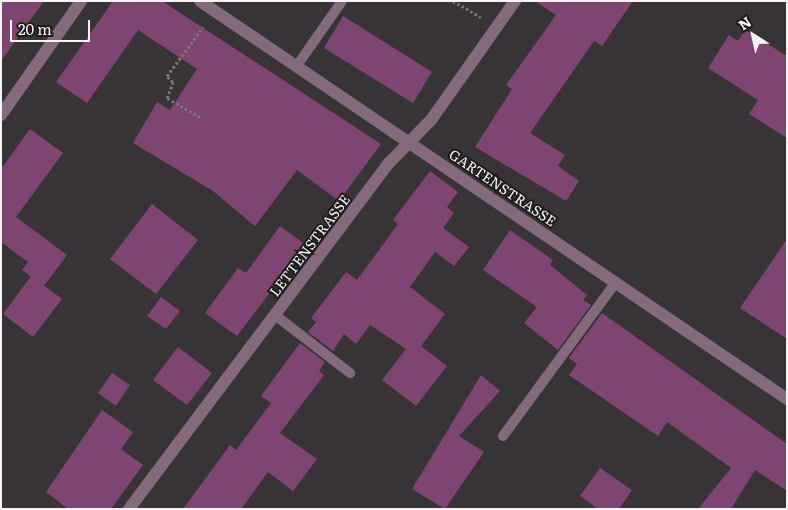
<!DOCTYPE html>
<html>
<head>
<meta charset="utf-8">
<style>
	body { margin:0 }
	#map { position:relative; width:788px; height:510px; overflow:hidden; background:#383337; font-family:Literata,serif }
	div>[style] { position:absolute }
	.building>* { inset:0; background:#7f4572 }
	.path>* { height:3px; margin-top:-1.5px; transform-origin:0; background:repeating-linear-gradient(90deg,#7b767a 0 2.5px,transparent 0 5px) }
	.lane>* { height:10px; margin:-5px; padding:0 5px; transform-origin:5px; border-radius:5px; background:#856a7e }
	.street>* { height:12px; margin:-6px; padding:0 6px; transform-origin:6px; border-radius:6px; background:#856a7e }
	span { translate:-50% -50%; white-space:nowrap; text-align:center; line-height:1.15; -webkit-text-stroke:4px #1e1c1d; paint-order:stroke }
	.street-label { font-size:14px; color:#f6f3f5 }
	.frame { position:absolute; inset:0; border:2px solid #f6f3f5; pointer-events:none }
	.north { position:absolute; left:728px; top:10px; width:50px; height:50px; -webkit-text-stroke:4px #1e1c1d; paint-order:stroke; rotate:325deg; font-size:14px; font-weight:700; line-height:20px; text-align:center; color:#f6f3f5 }
	.north::after { content:''; display:block; margin:auto; width:18px; height:22px; background:#f6f3f5; clip-path:polygon(50% 0,100% 100%,50% 72%,0 100%) }
	.scale { position:absolute; left:10px; top:20px; width:80px; height:22px; box-sizing:border-box; border:2px solid #f6f3f5; border-top:0; padding-left:6px; font-size:15px; line-height:18px; white-space:nowrap; color:#f6f3f5; -webkit-text-stroke:4px #1e1c1d; paint-order:stroke }
</style>
</head>
<body>
<div id="map">
	<div class="building">
		<i style="clip-path:polygon(1px 1px,44px 1px,1px 61px)"></i>
		<i style="clip-path:polygon(113px 1px,162px 1px,381px 144px,339px 201px,297px 170px,255px 226px,213px 191px,133px 143px,157px 102px,170px 110px,197px 69px,138px 30px,87px 103px,56px 82px)"></i>
		<i style="clip-path:polygon(535px 1px,633px 1px,602px 46px,594px 41px,530px 133px,565px 155px,558px 166px,579px 181px,566px 201px,475px 147px,512px 89px,506px 85px,556px 15px)"></i>
		<i style="clip-path:polygon(343px 16px,432px 72px,413px 103px,324px 48px)"></i>
		<i style="clip-path:polygon(745px 30px,787px 56px,787px 138px,749px 114px,758px 100px,708px 68px,729px 35px,738px 41px)"></i>
		<i style="clip-path:polygon(30px 129px,63px 153px,16px 217px,67px 255px,44px 286px,22px 270px,28px 262px,1px 242px,1px 169px)"></i>
		<i style="clip-path:polygon(430px 171px,458px 192px,447px 207px,454px 213px,443px 228px,469px 247px,454px 266px,435px 252px,410px 287px,445px 314px,421px 346px,447px 366px,416px 406px,382px 380px,406px 349px,370px 325px,356px 344px,344px 334px,333px 351px,308px 332px,316px 322px,311px 318px,346px 272px,357px 280px,398px 224px,393px 220px)"></i>
		<i style="clip-path:polygon(152px 204px,198px 240px,156px 294px,110px 259px)"></i>
		<i style="clip-path:polygon(280px 226px,306px 245px,237px 336px,205px 313px,238px 268px,246px 273px)"></i>
		<i style="clip-path:polygon(510px 230px,553px 260px,550px 265px,587px 295px,583px 300px,591px 305px,558px 350px,524px 323px,537px 307px,483px 270px)"></i>
		<i style="clip-path:polygon(787px 239px,787px 339px,740px 308px)"></i>
		<i style="clip-path:polygon(31px 276px,62px 299px,33px 337px,3px 314px)"></i>
		<i style="clip-path:polygon(161px 297px,180px 311px,166px 329px,147px 316px)"></i>
		<i style="clip-path:polygon(602px 313px,787px 444px,787px 491px,755px 470px,731px 509px,698px 509px,731px 468px,667px 422px,658px 436px,569px 375px,577px 364px,569px 358px)"></i>
		<i style="clip-path:polygon(300px 343px,325px 362px,319px 371px,324px 375px,280px 433px,317px 459px,293px 491px,268px 472px,241px 509px,183px 509px,230px 445px,236px 450px,271px 403px,261px 396px)"></i>
		<i style="clip-path:polygon(178px 347px,212px 373px,187px 405px,153px 380px)"></i>
		<i style="clip-path:polygon(112px 373px,130px 385px,116px 406px,98px 393px)"></i>
		<i style="clip-path:polygon(481px 375px,500px 391px,459px 436px,484px 452px,445px 509px,412px 489px)"></i>
		<i style="clip-path:polygon(102px 410px,133px 432px,121px 449px,143px 465px,111px 509px,68px 509px,46px 492px)"></i>
		<i style="clip-path:polygon(600px 468px,632px 490px,619px 509px,598px 509px,580px 496px)"></i>
	</div>
	<div class="path">
		<i style="left:453px;top:1px;width:32px;rotate:30deg"></i>
		<i style="left:200px;top:117px;width:38px;rotate:-150deg"></i>
		<i style="left:167px;top:98px;width:17px;rotate:-69deg"></i>
		<i style="left:173px;top:82px;width:8px;rotate:-135deg"></i>
		<i style="left:167px;top:76px;width:61px;rotate:-53.7deg"></i>
	</div>
	<div class="lane">
		<i style="left:296px;top:67px;width:80px;rotate:-55.1deg"></i>
		<i style="left:275px;top:315px;width:95px;rotate:37.7deg"></i>
		<i style="left:503px;top:436px;width:191px;rotate:-53.7deg"></i>
	</div>
	<div class="street">
		<i style="left:200px;top:1px;width:709px;rotate:34.14deg"></i>
		<i style="left:1px;top:115px;width:139px;rotate:-54.9deg"></i>
		<i style="left:129px;top:509px;width:433px;rotate:-53.1deg"></i>
		<i style="left:389px;top:163px;width:60px;rotate:-45.7deg"></i>
		<i style="left:431px;top:120px;width:146px;rotate:-54.8deg"></i>
	</div>
	<div class="street-label">
		<span style="left:503px;top:187px;rotate:34deg">GARTENSTRASSE</span>
		<span style="left:309px;top:245px;rotate:-53deg">LETTENSTRASSE</span>
	</div>
	<div class="frame"></div>
	<div class="north">N</div>
	<div class="scale">20 m</div>
</div>
</body>
</html>
